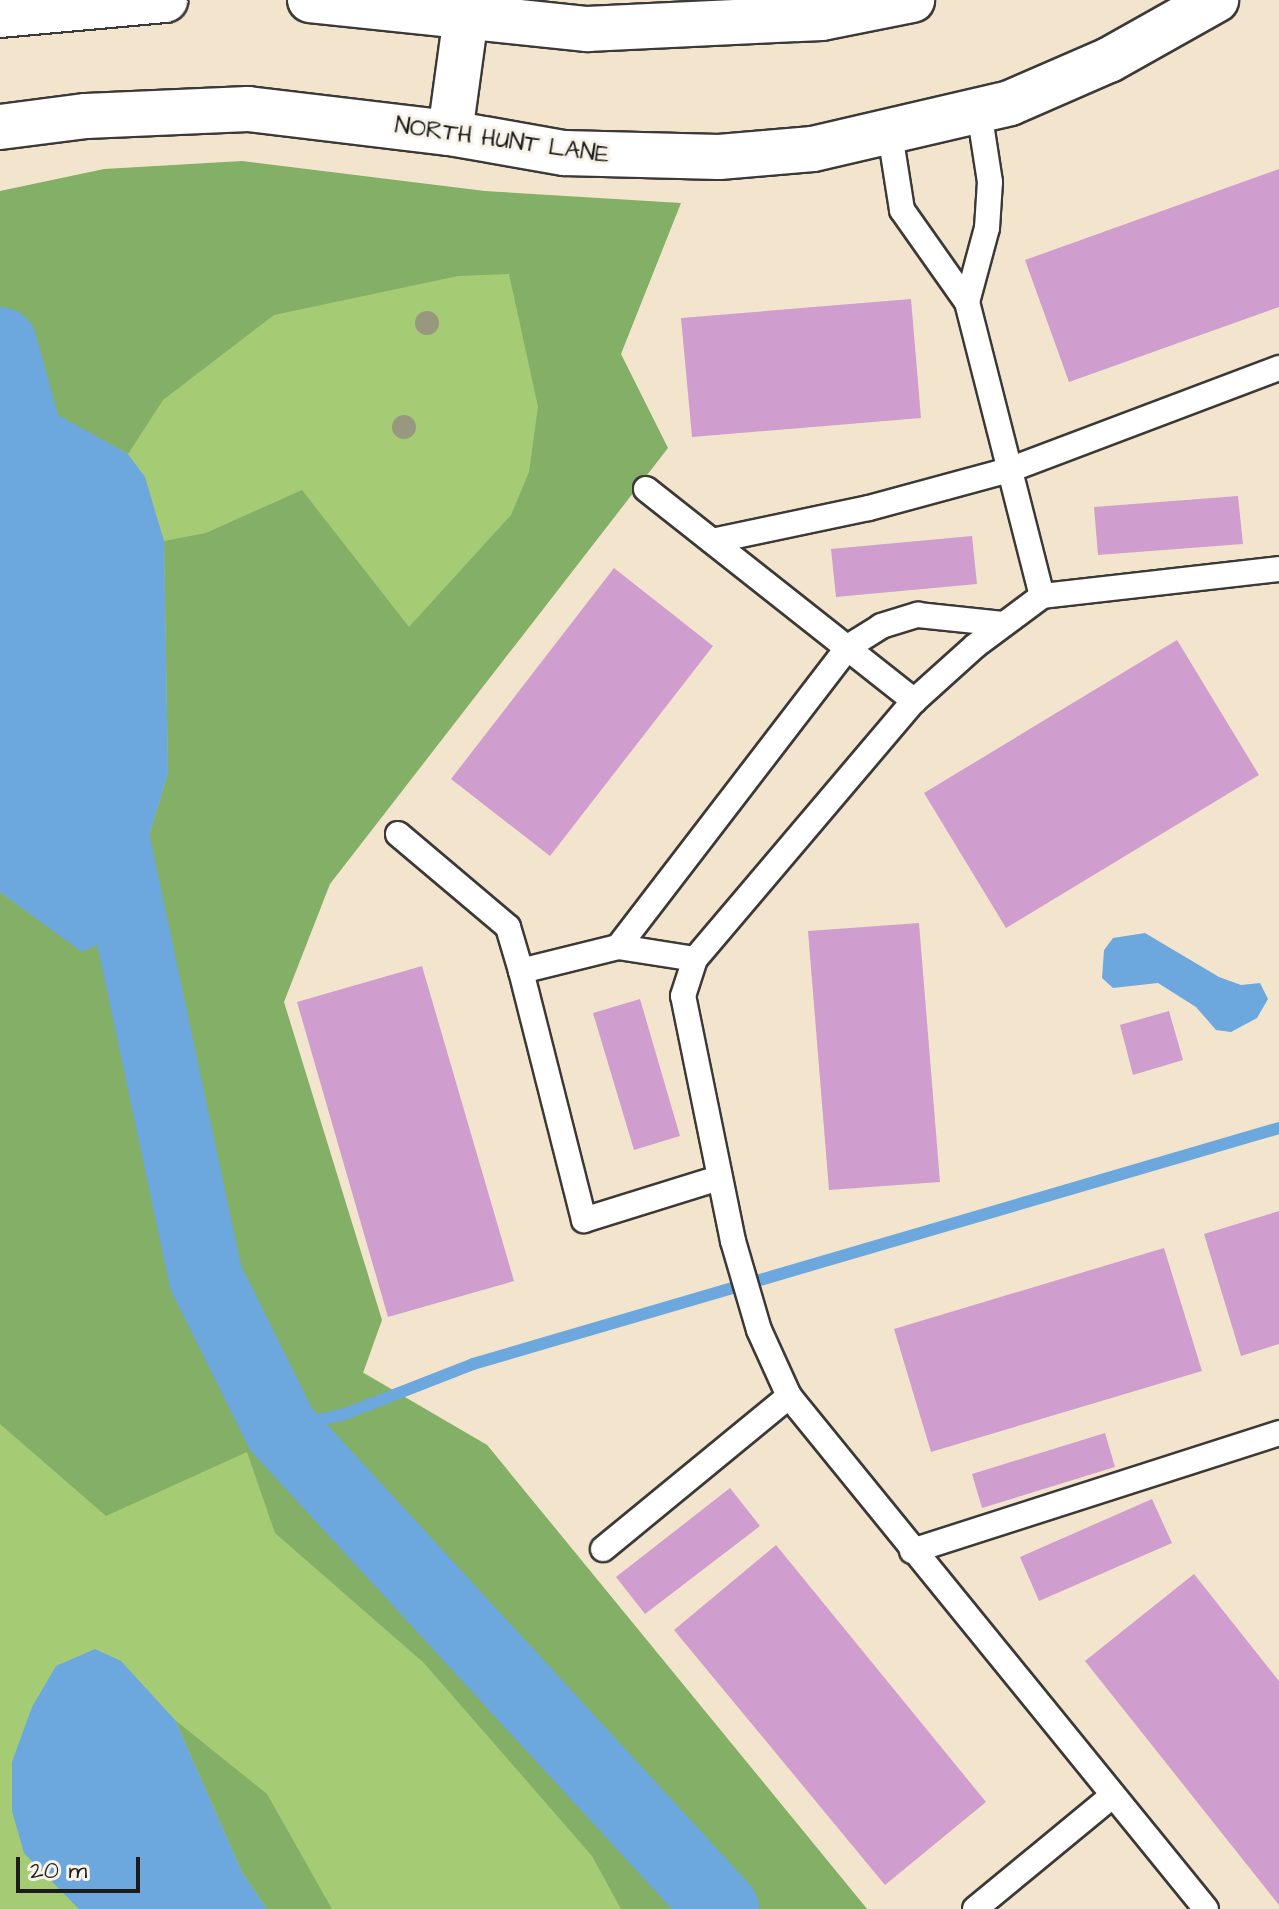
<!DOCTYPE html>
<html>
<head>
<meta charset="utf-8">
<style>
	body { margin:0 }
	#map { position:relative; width:1279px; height:1909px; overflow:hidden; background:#f3e5cd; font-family:"Architects Daughter",sans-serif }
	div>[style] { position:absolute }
	.green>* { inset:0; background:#a6cb75 }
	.forest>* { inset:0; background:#84af66 }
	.water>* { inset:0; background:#6ca7dd }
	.stream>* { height:12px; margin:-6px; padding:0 6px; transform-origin:6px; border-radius:6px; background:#6ca7dd }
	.river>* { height:74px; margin:-37px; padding:0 37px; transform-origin:37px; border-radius:37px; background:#6ca7dd }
	.building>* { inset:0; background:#cf9ece }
	.roads { filter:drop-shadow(2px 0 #3c3a37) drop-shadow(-2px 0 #3c3a37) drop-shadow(0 2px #3c3a37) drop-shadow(0 -2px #3c3a37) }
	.lane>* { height:24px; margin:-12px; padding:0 12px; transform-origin:12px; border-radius:12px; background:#fff }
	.secondary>* { height:44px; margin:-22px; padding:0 22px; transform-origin:22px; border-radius:22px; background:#fff }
	.trees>* { width:24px; height:24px; margin:-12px; border-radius:50%; background:#97987d }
	span { translate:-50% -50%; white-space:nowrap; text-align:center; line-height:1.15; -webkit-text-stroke:6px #f7f3e8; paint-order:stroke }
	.street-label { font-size:24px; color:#1c1c1c }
	.scale { position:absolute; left:16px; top:1857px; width:124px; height:36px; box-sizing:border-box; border:4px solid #1c1c1c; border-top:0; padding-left:10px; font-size:24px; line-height:28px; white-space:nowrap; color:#1c1c1c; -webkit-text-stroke:6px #f7f3e8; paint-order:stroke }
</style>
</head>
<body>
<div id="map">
	<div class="green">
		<i style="clip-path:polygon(0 217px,556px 231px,574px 505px,233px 933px,303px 1337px,487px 1445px,867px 1909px,0 1909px)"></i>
	</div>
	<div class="forest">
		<i style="clip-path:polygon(242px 161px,485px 191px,681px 203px,621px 354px,668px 448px,330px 884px,284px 1002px,382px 1320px,363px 1373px,487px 1445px,867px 1909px,621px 1909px,592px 1856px,424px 1663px,275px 1533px,247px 1452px,106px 1516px,0 1424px,0 892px,82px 951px,119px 935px,168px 773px,164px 541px,206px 533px,302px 490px,409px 627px,511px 515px,529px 472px,538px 407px,509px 274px,458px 276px,274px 315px,163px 400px,128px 454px,49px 411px,0 412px,0 191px,104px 169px)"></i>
		<i style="clip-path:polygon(175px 1720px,267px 1794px,332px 1909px,267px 1909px,242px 1872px)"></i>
	</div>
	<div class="water">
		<i style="clip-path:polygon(49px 410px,128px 454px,145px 477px,164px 541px,168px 773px,119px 935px,82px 952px,0 892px,0 412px)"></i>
		<i style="clip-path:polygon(1145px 933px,1219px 977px,1241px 985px,1260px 983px,1268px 999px,1257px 1018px,1231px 1032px,1216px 1030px,1196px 1007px,1158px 983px,1113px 988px,1102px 978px,1104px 950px,1113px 938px)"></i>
		<i style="clip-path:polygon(95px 1649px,121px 1661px,175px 1720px,242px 1872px,267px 1909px,79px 1909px,24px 1853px,12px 1811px,12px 1762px,32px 1707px,56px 1666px)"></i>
	</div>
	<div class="stream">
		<i style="left:281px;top:1429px;width:66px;rotate:-13.2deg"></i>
		<i style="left:345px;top:1414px;width:137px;rotate:-21.3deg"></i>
		<i style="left:473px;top:1364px;width:840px;rotate:-16.32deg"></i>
	</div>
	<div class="river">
		<i style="left:0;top:344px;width:172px;rotate:74.5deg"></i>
		<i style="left:107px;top:813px;width:475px;rotate:78deg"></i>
		<i style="left:206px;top:1278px;width:169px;rotate:63.6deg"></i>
		<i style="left:281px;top:1429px;width:652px;rotate:47.42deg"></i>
	</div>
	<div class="building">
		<i style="clip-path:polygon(1279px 169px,1279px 307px,1069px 382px,1025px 260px)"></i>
		<i style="clip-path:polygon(911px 299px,921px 418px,692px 437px,681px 318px)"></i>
		<i style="clip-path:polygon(1238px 496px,1243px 544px,1098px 555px,1094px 507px)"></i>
		<i style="clip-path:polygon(972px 536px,977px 584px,836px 597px,831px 549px)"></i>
		<i style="clip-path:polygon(614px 568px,713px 646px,550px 856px,451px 779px)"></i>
		<i style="clip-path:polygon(1177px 640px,1259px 775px,1006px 928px,924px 793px)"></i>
		<i style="clip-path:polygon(919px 923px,940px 1182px,829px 1190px,808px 931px)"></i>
		<i style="clip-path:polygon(422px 966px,514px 1281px,388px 1317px,297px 1002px)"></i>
		<i style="clip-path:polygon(640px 999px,680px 1136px,634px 1150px,593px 1013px)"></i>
		<i style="clip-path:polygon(1169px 1011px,1183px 1060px,1133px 1075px,1120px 1025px)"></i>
		<i style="clip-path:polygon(1279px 1211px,1279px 1344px,1241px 1356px,1204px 1234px)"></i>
		<i style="clip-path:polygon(1164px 1248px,1202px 1371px,931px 1452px,894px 1329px)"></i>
		<i style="clip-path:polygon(1105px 1433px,1115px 1467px,982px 1508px,972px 1474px)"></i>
		<i style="clip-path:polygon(730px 1488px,760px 1526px,645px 1614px,616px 1577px)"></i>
		<i style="clip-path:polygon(1152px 1499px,1172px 1543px,1039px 1601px,1020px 1557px)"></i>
		<i style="clip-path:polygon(776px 1545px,986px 1802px,885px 1885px,674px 1630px)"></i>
		<i style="clip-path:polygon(1194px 1574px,1279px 1681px,1279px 1905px,1085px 1661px)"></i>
	</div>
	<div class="roads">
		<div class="lane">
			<i style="left:890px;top:134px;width:77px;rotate:81deg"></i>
			<i style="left:902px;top:210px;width:113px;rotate:54.8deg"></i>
			<i style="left:967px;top:302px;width:303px;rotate:75.7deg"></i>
			<i style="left:967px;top:302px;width:77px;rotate:-74.9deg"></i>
			<i style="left:987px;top:228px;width:46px;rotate:-86.3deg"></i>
			<i style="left:990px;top:182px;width:72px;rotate:-98.8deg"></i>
			<i style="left:646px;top:489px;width:342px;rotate:38.3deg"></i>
			<i style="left:712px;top:541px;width:160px;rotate:-11.9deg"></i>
			<i style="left:869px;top:508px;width:145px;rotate:-15.2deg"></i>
			<i style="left:1009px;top:470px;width:289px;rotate:-20.7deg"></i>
			<i style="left:398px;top:834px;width:144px;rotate:40.2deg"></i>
			<i style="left:508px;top:927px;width:46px;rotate:73.5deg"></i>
			<i style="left:618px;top:947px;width:378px;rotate:-52.5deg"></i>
			<i style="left:848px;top:647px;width:39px;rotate:-32deg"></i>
			<i style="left:881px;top:626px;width:39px;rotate:-17deg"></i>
			<i style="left:918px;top:615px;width:85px;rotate:6deg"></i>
			<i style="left:695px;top:959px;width:78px;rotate:-171.1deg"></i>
			<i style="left:618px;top:947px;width:100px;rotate:166.1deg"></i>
			<i style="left:521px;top:971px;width:257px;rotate:75.8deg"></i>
			<i style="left:584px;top:1220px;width:141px;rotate:-17.3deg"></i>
			<i style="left:603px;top:1549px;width:241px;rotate:-39.4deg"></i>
			<i style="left:912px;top:1551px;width:386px;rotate:-17.8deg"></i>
			<i style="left:975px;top:1909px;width:178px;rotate:-39.5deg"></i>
			<i style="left:1206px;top:1909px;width:661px;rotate:-129.11deg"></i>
			<i style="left:789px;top:1396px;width:72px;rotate:-114.4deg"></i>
			<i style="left:759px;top:1330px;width:93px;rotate:-106.3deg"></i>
			<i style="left:733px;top:1241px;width:250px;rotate:-101.5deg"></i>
			<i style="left:683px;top:996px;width:39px;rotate:-72deg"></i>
			<i style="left:695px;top:959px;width:338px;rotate:-49.7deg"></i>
			<i style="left:914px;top:701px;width:82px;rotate:-42deg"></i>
			<i style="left:975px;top:646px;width:84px;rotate:-36.7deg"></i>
			<i style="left:1042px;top:596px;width:239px;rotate:-6.5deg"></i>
		</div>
		<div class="secondary">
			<i style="left:310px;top:0;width:279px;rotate:6deg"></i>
			<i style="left:587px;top:29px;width:235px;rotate:-2.7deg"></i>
			<i style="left:822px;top:18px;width:92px;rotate:-11.3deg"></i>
			<i style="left:0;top:15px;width:166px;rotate:-5.2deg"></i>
			<i style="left:0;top:127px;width:87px;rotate:-7.3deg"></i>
			<i style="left:86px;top:116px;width:162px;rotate:-2.5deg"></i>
			<i style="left:248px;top:109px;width:203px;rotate:6.8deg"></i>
			<i style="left:450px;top:133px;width:116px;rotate:10deg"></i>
			<i style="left:564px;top:153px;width:155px;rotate:1.5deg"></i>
			<i style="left:719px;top:157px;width:94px;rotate:-4.9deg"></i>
			<i style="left:813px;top:149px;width:202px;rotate:-13.1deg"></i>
			<i style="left:1010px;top:103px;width:108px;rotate:-23.5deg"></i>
			<i style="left:1109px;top:60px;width:123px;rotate:-29.3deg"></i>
			<i style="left:450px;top:133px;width:118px;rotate:-82.2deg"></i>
		</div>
	</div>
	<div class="trees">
		<i style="left:427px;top:323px"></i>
		<i style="left:404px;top:427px"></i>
	</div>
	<div class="street-label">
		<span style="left:502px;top:141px;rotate:8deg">NORTH HUNT LANE</span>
	</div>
	<div class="scale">20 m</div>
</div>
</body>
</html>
